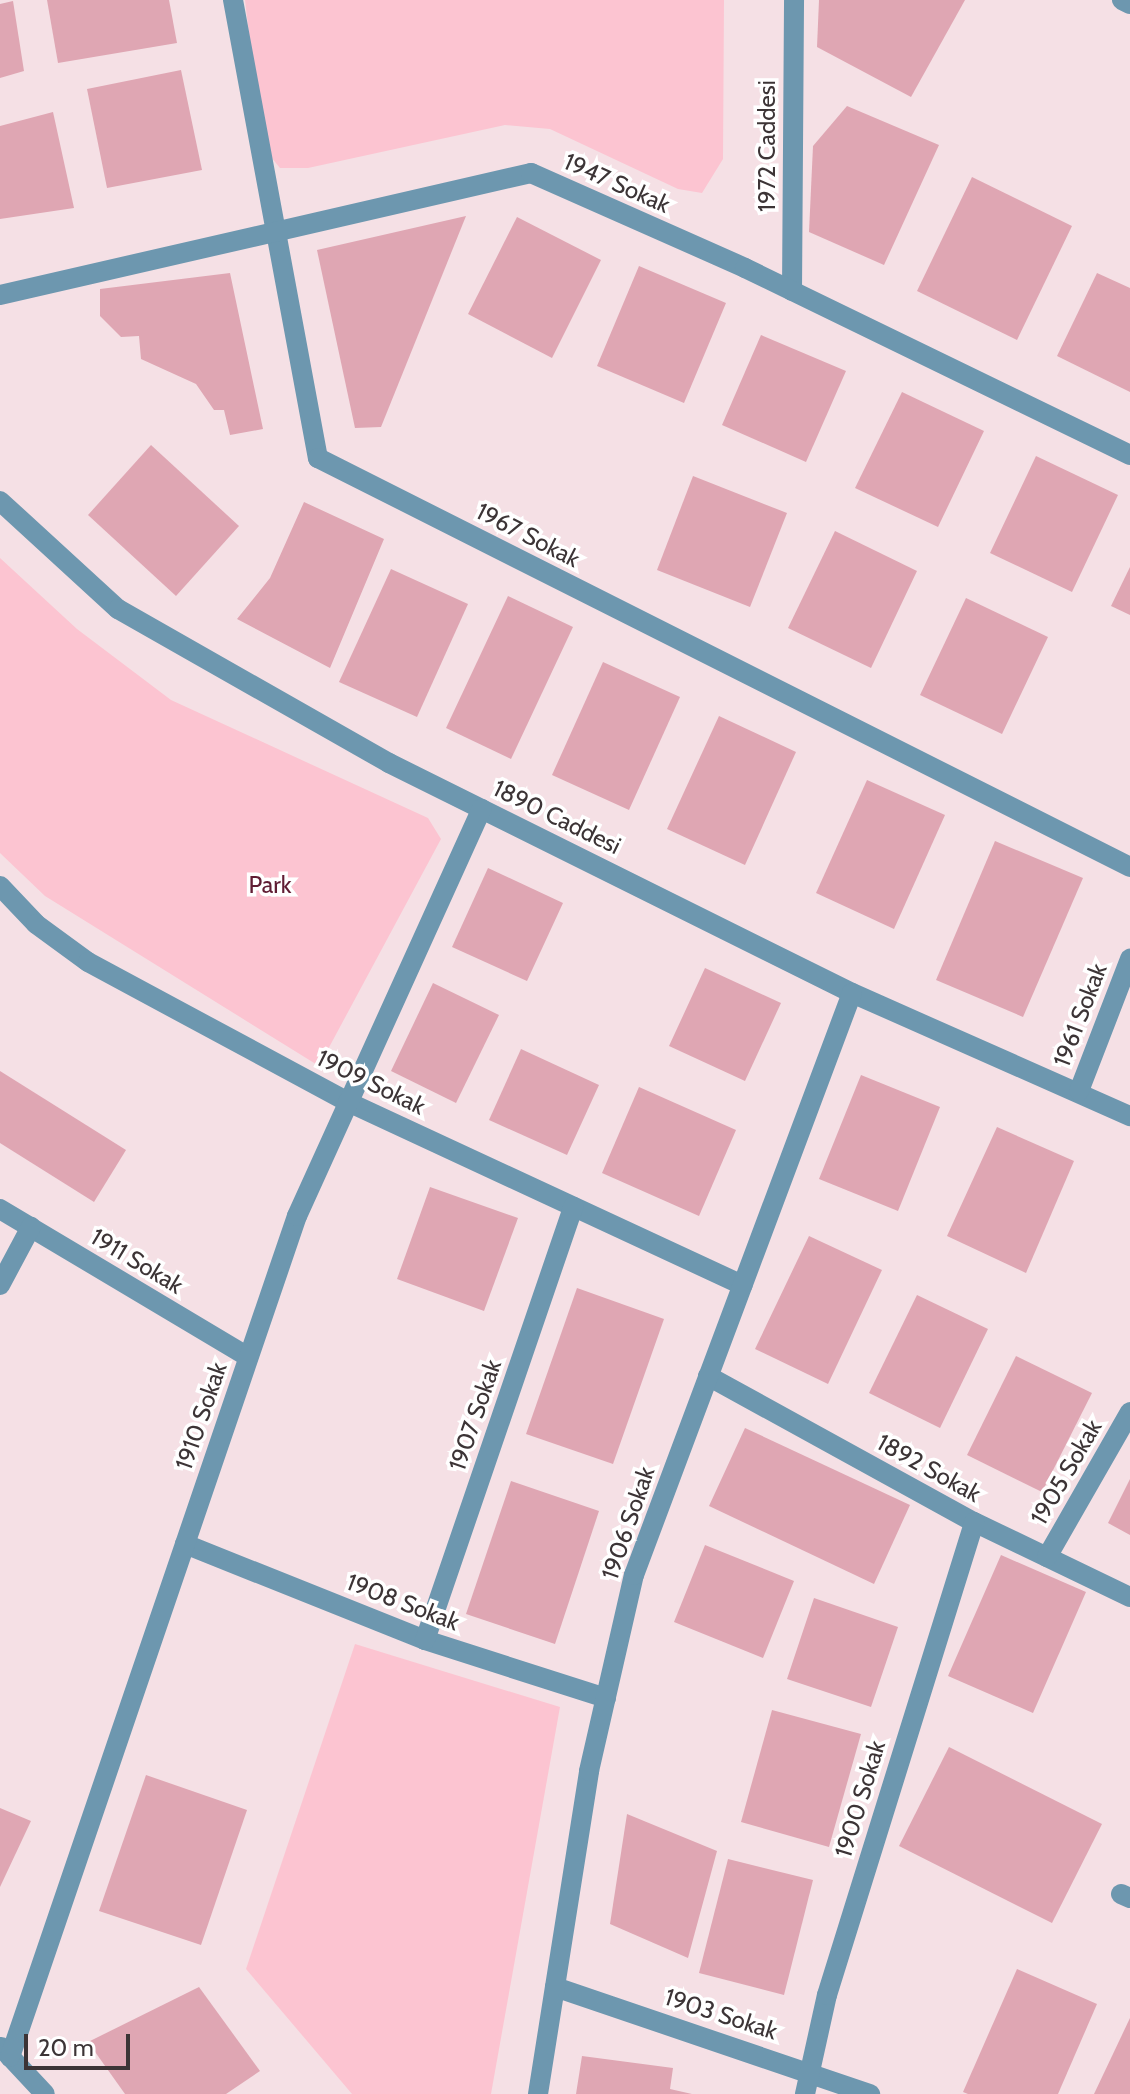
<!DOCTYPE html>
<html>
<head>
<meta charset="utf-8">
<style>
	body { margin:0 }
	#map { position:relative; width:1130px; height:2094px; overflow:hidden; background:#f5e0e5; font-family:Cabin,sans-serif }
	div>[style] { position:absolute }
	.green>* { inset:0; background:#fcc4d1 }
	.building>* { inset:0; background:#dfa6b3 }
	.minor>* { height:20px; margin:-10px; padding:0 10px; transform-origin:10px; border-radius:10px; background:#6d97af }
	span { translate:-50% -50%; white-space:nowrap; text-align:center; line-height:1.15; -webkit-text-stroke:7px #fff; paint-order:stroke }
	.street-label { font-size:24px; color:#3c3436 }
	.park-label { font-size:24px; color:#601d34 }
	.scale { position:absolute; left:24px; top:2034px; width:106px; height:36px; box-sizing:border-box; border:4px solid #3c3436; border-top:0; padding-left:10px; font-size:24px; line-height:28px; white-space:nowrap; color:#3c3436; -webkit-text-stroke:6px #fff; paint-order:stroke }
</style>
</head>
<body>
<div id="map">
	<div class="green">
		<i style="clip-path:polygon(245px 0,724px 0,723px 159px,702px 193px,678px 189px,550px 129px,505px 125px,308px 168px,280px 168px,262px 146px)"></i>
		<i style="clip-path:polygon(0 558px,77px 629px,171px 700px,428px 818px,441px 839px,319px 1066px,45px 896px,0 853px)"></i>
		<i style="clip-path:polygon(355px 1644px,560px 1707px,491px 2094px,352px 2094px,246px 1969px)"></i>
	</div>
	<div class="building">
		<i style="clip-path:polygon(47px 0,169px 0,177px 43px,58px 63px)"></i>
		<i style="clip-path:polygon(819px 0,965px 0,911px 97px,817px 47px)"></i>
		<i style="clip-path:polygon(13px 1px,24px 71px,0 78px,0 4px)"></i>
		<i style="clip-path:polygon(181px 70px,202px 170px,107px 188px,87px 89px)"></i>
		<i style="clip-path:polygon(847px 106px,939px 145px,884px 265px,809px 232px,813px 146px)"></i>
		<i style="clip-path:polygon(53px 112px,74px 208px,0 219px,0 126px)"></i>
		<i style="clip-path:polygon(972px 177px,1072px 226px,1017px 340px,917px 291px)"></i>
		<i style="clip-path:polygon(466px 216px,381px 427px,355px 428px,317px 250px)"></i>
		<i style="clip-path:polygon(517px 217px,601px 260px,552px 358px,468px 314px)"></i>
		<i style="clip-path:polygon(639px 266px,726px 303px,684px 403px,597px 366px)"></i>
		<i style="clip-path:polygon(230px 273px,263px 429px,230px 435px,224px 410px,214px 410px,196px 384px,141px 359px,139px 336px,121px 337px,100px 316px,100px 289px)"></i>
		<i style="clip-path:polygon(1097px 273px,1130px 288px,1130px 392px,1057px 356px)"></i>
		<i style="clip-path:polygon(761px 335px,846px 371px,806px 462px,722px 425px)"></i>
		<i style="clip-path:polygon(902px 392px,984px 431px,938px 527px,855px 488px)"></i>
		<i style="clip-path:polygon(151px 445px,239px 526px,176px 596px,88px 515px)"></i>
		<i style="clip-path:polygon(1036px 456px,1118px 495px,1072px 592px,990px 553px)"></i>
		<i style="clip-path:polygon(693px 476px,787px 513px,750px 607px,657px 570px)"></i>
		<i style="clip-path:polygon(304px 502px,384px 539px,330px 668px,237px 619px,270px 578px)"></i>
		<i style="clip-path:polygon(835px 531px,917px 571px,871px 668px,788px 628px)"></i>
		<i style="clip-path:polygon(1130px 567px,1130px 615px,1111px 606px)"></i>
		<i style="clip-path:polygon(391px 569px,468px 604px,417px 717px,339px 682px)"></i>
		<i style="clip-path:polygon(508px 596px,573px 627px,511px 759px,446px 728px)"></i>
		<i style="clip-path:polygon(966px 598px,1048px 637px,1002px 734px,920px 695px)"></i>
		<i style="clip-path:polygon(603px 662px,680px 697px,629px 810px,552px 775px)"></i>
		<i style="clip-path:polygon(719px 716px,796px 752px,745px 865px,667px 829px)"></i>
		<i style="clip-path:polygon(867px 780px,945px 815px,894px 929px,816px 893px)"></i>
		<i style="clip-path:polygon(995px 841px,1083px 878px,1023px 1017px,936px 980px)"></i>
		<i style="clip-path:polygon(488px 868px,563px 903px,527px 981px,452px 947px)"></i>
		<i style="clip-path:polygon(705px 968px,781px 1003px,745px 1081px,669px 1046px)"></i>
		<i style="clip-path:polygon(433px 983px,499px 1015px,456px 1103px,391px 1071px)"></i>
		<i style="clip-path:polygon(521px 1049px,599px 1085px,567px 1155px,489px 1120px)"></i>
		<i style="clip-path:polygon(0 1071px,126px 1150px,94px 1202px,0 1143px)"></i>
		<i style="clip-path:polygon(861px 1075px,940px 1107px,898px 1211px,819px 1179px)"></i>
		<i style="clip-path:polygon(639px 1087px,736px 1130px,699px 1216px,602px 1173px)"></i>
		<i style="clip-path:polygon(997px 1127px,1074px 1161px,1026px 1273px,947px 1236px)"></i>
		<i style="clip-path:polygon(430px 1187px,518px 1218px,484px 1311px,397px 1279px)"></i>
		<i style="clip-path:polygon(809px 1236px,882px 1270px,828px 1384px,755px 1349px)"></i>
		<i style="clip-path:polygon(577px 1288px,664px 1319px,613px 1464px,526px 1434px)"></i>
		<i style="clip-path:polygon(917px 1295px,988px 1329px,940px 1428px,869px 1393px)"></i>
		<i style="clip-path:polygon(1016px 1356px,1092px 1393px,1042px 1492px,967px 1455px)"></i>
		<i style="clip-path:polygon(745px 1428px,910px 1505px,874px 1584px,709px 1506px)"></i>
		<i style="clip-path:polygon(1130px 1479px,1130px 1535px,1108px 1523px)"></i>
		<i style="clip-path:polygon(511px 1481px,599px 1511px,555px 1644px,466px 1614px)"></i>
		<i style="clip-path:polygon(705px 1545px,794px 1581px,763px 1658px,674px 1622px)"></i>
		<i style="clip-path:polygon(1001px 1555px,1086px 1592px,1033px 1713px,948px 1676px)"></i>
		<i style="clip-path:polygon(814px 1598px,898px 1627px,871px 1707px,787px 1679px)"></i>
		<i style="clip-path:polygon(772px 1710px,861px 1734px,829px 1847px,741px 1822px)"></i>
		<i style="clip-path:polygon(949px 1747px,1102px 1824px,1052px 1923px,899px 1846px)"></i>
		<i style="clip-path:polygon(146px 1775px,247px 1810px,201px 1945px,99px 1911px)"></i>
		<i style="clip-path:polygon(0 1808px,31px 1821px,0 1887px)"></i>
		<i style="clip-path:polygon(627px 1814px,717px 1851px,688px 1958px,610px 1924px)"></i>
		<i style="clip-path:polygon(728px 1859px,813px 1880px,784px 1995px,699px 1973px)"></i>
		<i style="clip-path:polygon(1017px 1969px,1097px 2004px,1058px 2094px,968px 2094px,963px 2092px)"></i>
		<i style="clip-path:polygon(199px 1987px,260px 2071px,226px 2094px,125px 2094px,88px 2042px)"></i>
		<i style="clip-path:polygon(1130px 2018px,1130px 2094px,1094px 2094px)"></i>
		<i style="clip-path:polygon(582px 2056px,673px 2068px,670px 2089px,692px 2094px,576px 2094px)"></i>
	</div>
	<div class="minor">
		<i style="left:233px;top:0;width:466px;rotate:79.5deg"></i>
		<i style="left:318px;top:458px;width:909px;rotate:26.73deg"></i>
		<i style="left:1122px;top:0;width:9px;rotate:27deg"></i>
		<i style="left:792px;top:291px;width:291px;rotate:-89.6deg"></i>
		<i style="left:0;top:295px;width:545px;rotate:-12.94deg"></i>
		<i style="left:531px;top:173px;width:234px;rotate:23.9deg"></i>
		<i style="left:745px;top:268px;width:428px;rotate:25.9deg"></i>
		<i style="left:0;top:501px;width:160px;rotate:42.5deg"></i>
		<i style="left:118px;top:609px;width:312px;rotate:29.6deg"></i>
		<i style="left:389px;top:763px;width:517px;rotate:26.42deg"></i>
		<i style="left:852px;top:993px;width:304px;rotate:23.9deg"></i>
		<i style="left:0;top:886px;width:52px;rotate:46.5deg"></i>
		<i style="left:36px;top:924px;width:64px;rotate:36.2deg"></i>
		<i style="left:88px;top:962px;width:295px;rotate:28.3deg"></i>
		<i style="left:348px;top:1102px;width:435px;rotate:24.9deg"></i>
		<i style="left:1079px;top:1091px;width:142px;rotate:-68.9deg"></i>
		<i style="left:0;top:1209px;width:289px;rotate:30.8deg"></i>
		<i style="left:0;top:1285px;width:66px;rotate:-61.9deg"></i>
		<i style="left:708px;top:1376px;width:303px;rotate:28.8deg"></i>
		<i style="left:974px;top:1522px;width:173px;rotate:25.7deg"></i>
		<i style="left:185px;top:1544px;width:258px;rotate:21.8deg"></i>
		<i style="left:425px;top:1640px;width:190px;rotate:17.8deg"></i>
		<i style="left:1047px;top:1557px;width:167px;rotate:-60.2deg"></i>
		<i style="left:425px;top:1640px;width:458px;rotate:-71.1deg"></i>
		<i style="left:1121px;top:1894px;width:10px;rotate:24deg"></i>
		<i style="left:555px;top:1987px;width:333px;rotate:18.8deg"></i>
		<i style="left:1px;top:2047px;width:64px;rotate:46.9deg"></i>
		<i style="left:10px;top:2057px;width:889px;rotate:-71.16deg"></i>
		<i style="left:297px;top:1216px;width:447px;rotate:-65.6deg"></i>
		<i style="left:538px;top:2094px;width:327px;rotate:-81deg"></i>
		<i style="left:589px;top:1771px;width:201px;rotate:-77.1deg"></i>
		<i style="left:634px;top:1575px;width:621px;rotate:-69.47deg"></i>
		<i style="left:805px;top:2094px;width:101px;rotate:-77.5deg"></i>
		<i style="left:827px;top:1995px;width:495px;rotate:-72.7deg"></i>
	</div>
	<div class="street-label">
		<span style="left:767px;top:146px;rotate:-90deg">1972 Caddesi</span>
		<span style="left:617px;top:183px;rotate:24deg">1947 Sokak</span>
		<span style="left:528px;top:535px;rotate:27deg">1967 Sokak</span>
		<span style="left:557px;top:817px;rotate:26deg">1890 Caddesi</span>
		<span style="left:1080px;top:1015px;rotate:-69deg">1961 Sokak</span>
		<span style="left:371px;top:1082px;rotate:26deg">1909 Sokak</span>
		<span style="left:137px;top:1261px;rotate:31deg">1911 Sokak</span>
		<span style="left:475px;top:1415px;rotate:-71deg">1907 Sokak</span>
		<span style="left:201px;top:1416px;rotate:-71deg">1910 Sokak</span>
		<span style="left:929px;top:1468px;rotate:29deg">1892 Sokak</span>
		<span style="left:1066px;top:1472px;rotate:-60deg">1905 Sokak</span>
		<span style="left:628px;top:1523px;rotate:-71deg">1906 Sokak</span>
		<span style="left:403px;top:1602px;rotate:21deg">1908 Sokak</span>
		<span style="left:860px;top:1799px;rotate:-73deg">1900 Sokak</span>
		<span style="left:721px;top:2014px;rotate:18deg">1903 Sokak</span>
	</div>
	<div class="park-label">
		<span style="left:270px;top:885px">Park</span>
	</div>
	<div class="scale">20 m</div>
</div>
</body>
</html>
